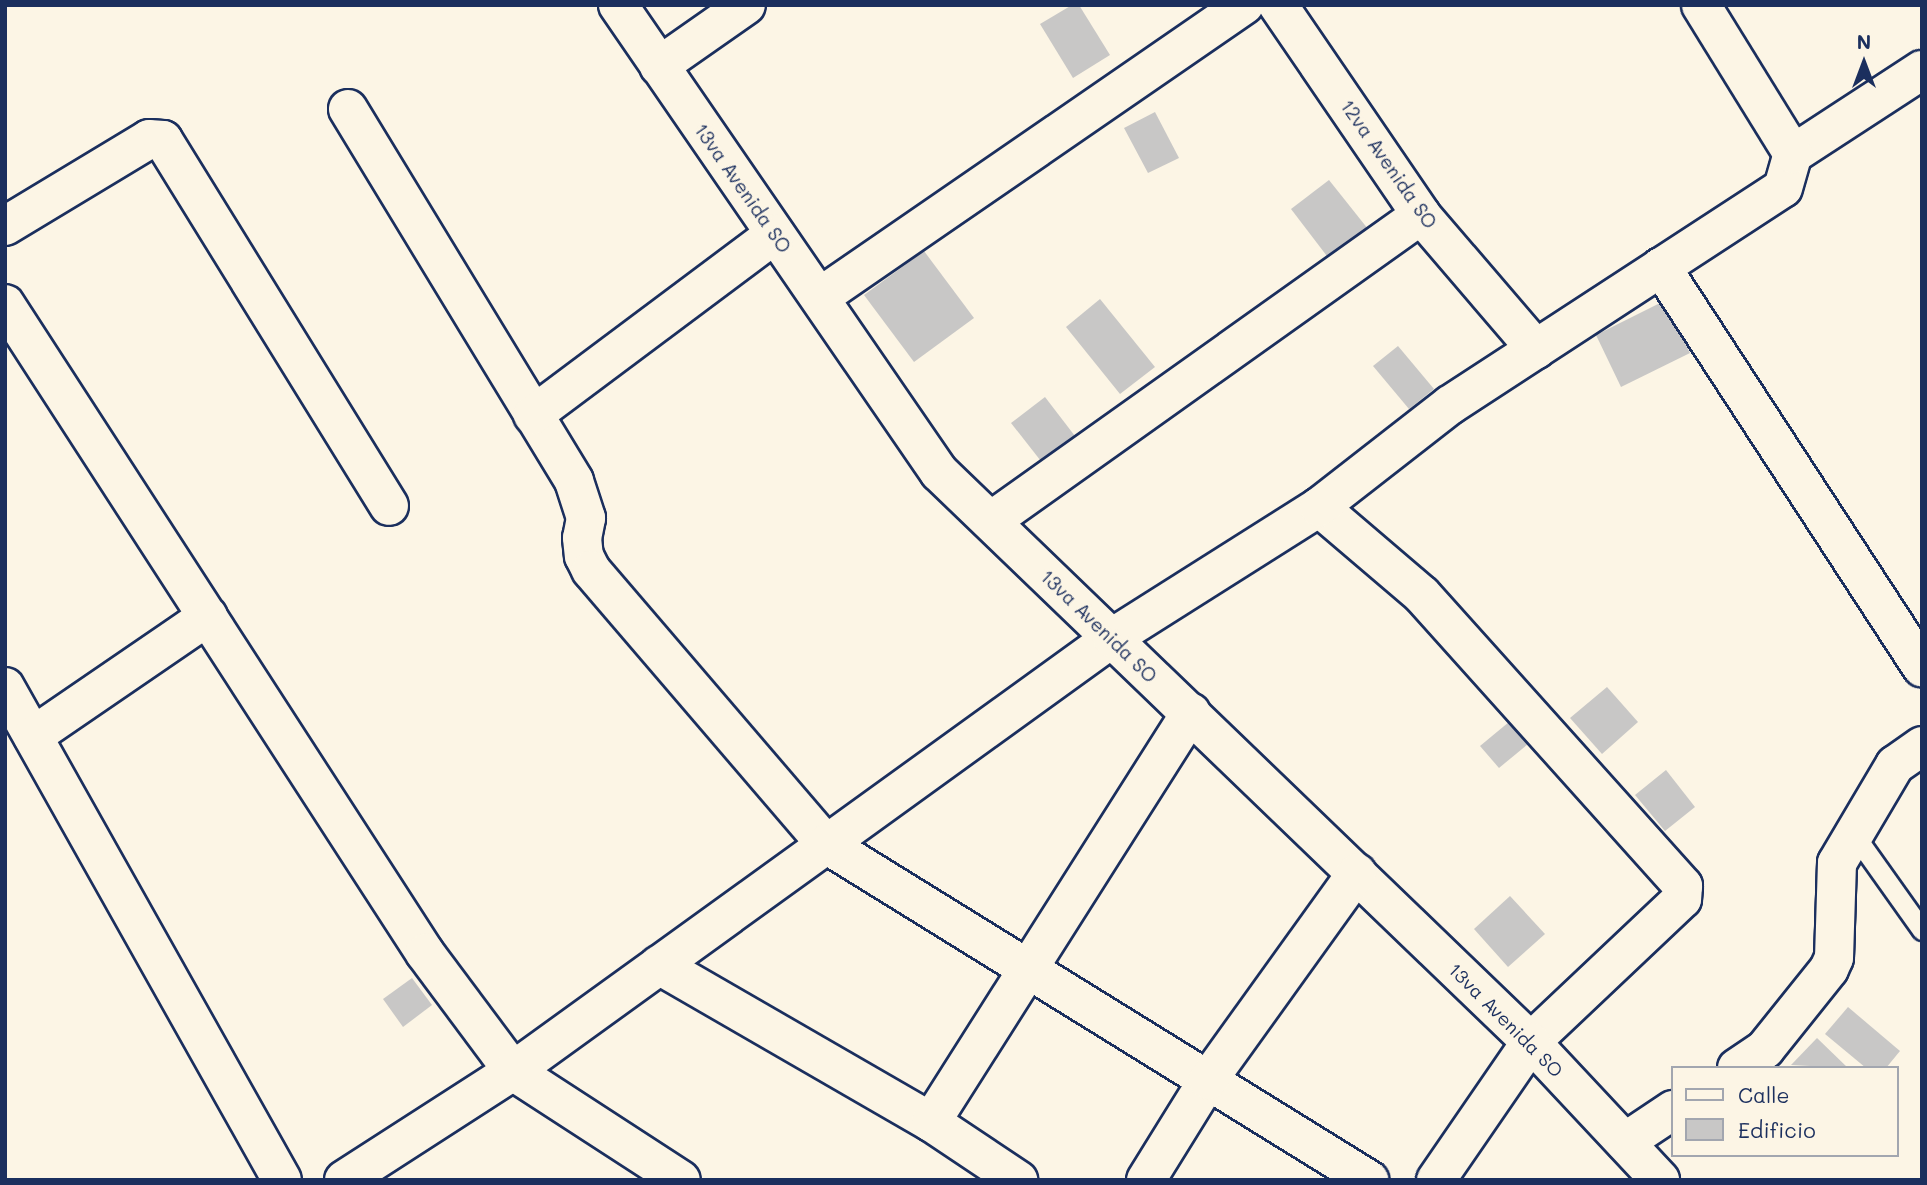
<!DOCTYPE html>
<html>
<head>
<meta charset="utf-8">
<style>
	body { margin:0 }
	#map { position:relative; width:1927px; height:1185px; overflow:hidden; background:#fcf5e5; font-family:Mali,sans-serif }
	div>[style] { position:absolute }
	.building>* { inset:0; background:#c8c7c6 }
	.roads { filter:drop-shadow(2px 0 #1b2f5e) drop-shadow(-2px 0 #1b2f5e) drop-shadow(0 2px #1b2f5e) drop-shadow(0 -2px #1b2f5e) }
	.service>* { height:19px; margin:-9.5px; padding:0 9.5px; transform-origin:9.5px; border-radius:9.5px; background:#fcf5e5 }
	.minor>* { height:38px; margin:-19px; padding:0 19px; transform-origin:19px; border-radius:19px; background:#fcf5e5 }
	span { translate:-50% -50%; white-space:nowrap; text-align:center; line-height:1.15; -webkit-text-stroke:6px #fcf5e5; paint-order:stroke }
	.street-label { font-size:19px; color:#1b2f5e }
	.frame { position:absolute; inset:0; border:7px solid #1b2f5e; pointer-events:none }
	.legend { position:absolute; left:1671px; top:1066px; width:228px; height:91px; box-sizing:border-box; background:#fcf5e5; border:2px solid #a2a6af; margin:0; padding:9px 12px; list-style:none; font-size:21px; color:#1b2f5e }
	.legend li { display:flex; align-items:center; gap:14px; height:35px }
	.legend b { width:35px; border:2px solid #a2a6af }
	.north { position:absolute; left:1829px; top:28px; width:70px; height:70px; -webkit-text-stroke:5px #fcf5e5; paint-order:stroke; rotate:0deg; font-size:19px; font-weight:700; line-height:28px; text-align:center; color:#1b2f5e }
	.north::after { content:''; display:block; margin:auto; width:24px; height:32px; background:#1b2f5e; clip-path:polygon(50% 0,100% 100%,50% 72%,0 100%) }
</style>
</head>
<body>
<div id="map">
	<div class="building">
		<i style="clip-path:polygon(1072px 5px,1079px 5px,1110px 55px,1073px 78px,1040px 24px)"></i>
		<i style="clip-path:polygon(1155px 112px,1179px 158px,1148px 173px,1124px 128px)"></i>
		<i style="clip-path:polygon(1329px 180px,1372px 234px,1333px 264px,1291px 209px)"></i>
		<i style="clip-path:polygon(924px 251px,974px 318px,914px 362px,864px 295px)"></i>
		<i style="clip-path:polygon(1100px 299px,1155px 367px,1120px 394px,1066px 327px)"></i>
		<i style="clip-path:polygon(1664px 301px,1690px 353px,1621px 387px,1596px 335px)"></i>
		<i style="clip-path:polygon(1398px 346px,1434px 389px,1409px 409px,1373px 366px)"></i>
		<i style="clip-path:polygon(1045px 397px,1078px 440px,1044px 465px,1011px 423px)"></i>
		<i style="clip-path:polygon(1607px 687px,1638px 722px,1602px 754px,1570px 718px)"></i>
		<i style="clip-path:polygon(1515px 717px,1534px 739px,1499px 768px,1480px 746px)"></i>
		<i style="clip-path:polygon(1666px 770px,1695px 807px,1665px 831px,1635px 795px)"></i>
		<i style="clip-path:polygon(1510px 896px,1545px 934px,1508px 967px,1474px 929px)"></i>
		<i style="clip-path:polygon(412px 978px,432px 1005px,403px 1027px,383px 999px)"></i>
		<i style="clip-path:polygon(1848px 1007px,1900px 1051px,1886px 1068px,1866px 1068px,1825px 1034px)"></i>
		<i style="clip-path:polygon(1817px 1038px,1848px 1068px,1791px 1065px)"></i>
	</div>
	<div class="roads">
		<div class="service">
			<i style="left:1853px;top:833px;width:119px;rotate:54.6deg"></i>
		</div>
		<div class="minor">
			<i style="left:618px;top:5px;width:567px;rotate:55.5deg"></i>
			<i style="left:939px;top:472px;width:822px;rotate:43.92deg"></i>
			<i style="left:1531px;top:1042px;width:189px;rotate:46.9deg"></i>
			<i style="left:1278px;top:5px;width:254px;rotate:55.7deg"></i>
			<i style="left:1421px;top:215px;width:177px;rotate:49.4deg"></i>
			<i style="left:659px;top:66px;width:106px;rotate:-35deg"></i>
			<i style="left:348px;top:109px;width:435px;rotate:58.7deg"></i>
			<i style="left:574px;top:481px;width:39px;rotate:72deg"></i>
			<i style="left:586px;top:518px;width:20px;rotate:101deg"></i>
			<i style="left:582px;top:538px;width:18px;rotate:84deg"></i>
			<i style="left:584px;top:556px;width:16px;rotate:63deg"></i>
			<i style="left:591px;top:570px;width:361px;rotate:49.4deg"></i>
			<i style="left:826px;top:844px;width:639px;rotate:31.75deg"></i>
			<i style="left:1793px;top:154px;width:154px;rotate:-33.1deg"></i>
			<i style="left:5px;top:226px;width:168px;rotate:-31.1deg"></i>
			<i style="left:149px;top:139px;width:14px;rotate:4deg"></i>
			<i style="left:163px;top:140px;width:430px;rotate:58.3deg"></i>
			<i style="left:1661px;top:267px;width:478px;rotate:56.9deg"></i>
			<i style="left:820px;top:297px;width:515px;rotate:-34.55deg"></i>
			<i style="left:5px;top:304px;width:773px;rotate:57.09deg"></i>
			<i style="left:425px;top:953px;width:147px;rotate:53.3deg"></i>
			<i style="left:513px;top:1071px;width:200px;rotate:33deg"></i>
			<i style="left:533px;top:415px;width:302px;rotate:-36.8deg"></i>
			<i style="left:1319px;top:507px;width:135px;rotate:40.5deg"></i>
			<i style="left:1422px;top:595px;width:391px;rotate:48.1deg"></i>
			<i style="left:1683px;top:886px;width:13px;rotate:94deg"></i>
			<i style="left:1682px;top:899px;width:208px;rotate:136.6deg"></i>
			<i style="left:1531px;top:1042px;width:168px;rotate:124.5deg"></i>
			<i style="left:991px;top:521px;width:528px;rotate:-35.44deg"></i>
			<i style="left:5px;top:687px;width:565px;rotate:60.67deg"></i>
			<i style="left:33px;top:736px;width:212px;rotate:-34.4deg"></i>
			<i style="left:659px;top:965px;width:314px;rotate:30deg"></i>
			<i style="left:931px;top:1122px;width:105px;rotate:33.7deg"></i>
			<i style="left:1737px;top:1068px;width:34px;rotate:-34deg"></i>
			<i style="left:1765px;top:1049px;width:102px;rotate:-51.3deg"></i>
			<i style="left:1829px;top:969px;width:12px;rotate:-66deg"></i>
			<i style="left:1834px;top:958px;width:95px;rotate:-88.2deg"></i>
			<i style="left:1837px;top:863px;width:114px;rotate:-59.4deg"></i>
			<i style="left:1895px;top:765px;width:33px;rotate:-35deg"></i>
			<i style="left:931px;top:1122px;width:485px;rotate:-57.6deg"></i>
			<i style="left:1625px;top:1142px;width:58px;rotate:-33.7deg"></i>
			<i style="left:344px;top:1180px;width:201px;rotate:-32.8deg"></i>
			<i style="left:513px;top:1071px;width:739px;rotate:-35.86deg"></i>
			<i style="left:1112px;top:638px;width:245px;rotate:-32.3deg"></i>
			<i style="left:1319px;top:507px;width:166px;rotate:-37.9deg"></i>
			<i style="left:1450px;top:405px;width:397px;rotate:-33.1deg"></i>
			<i style="left:1783px;top:188px;width:35px;rotate:-74deg"></i>
			<i style="left:1793px;top:154px;width:175px;rotate:-121.7deg"></i>
			<i style="left:1146px;top:1180px;width:118px;rotate:-58.2deg"></i>
			<i style="left:1208px;top:1080px;width:255px;rotate:-54.3deg"></i>
		</div>
	</div>
	<div class="street-label">
		<span style="left:1389px;top:164px;rotate:55deg">12va Avenida SO</span>
		<span style="left:743px;top:188px;rotate:55deg">13va Avenida SO</span>
		<span style="left:1099px;top:626px;rotate:44deg">13va Avenida SO</span>
		<span style="left:1506px;top:1020px;rotate:45deg">13va Avenida SO</span>
	</div>
	<div class="frame"></div>
	<ul class="legend">
	<li><b style="height:9px;background:#fcf5e5"></b>Calle</li>
	<li><b style="height:19px;background:#c8c7c6"></b>Edificio</li>
	</ul>
	<div class="north">N</div>
</div>
</body>
</html>
